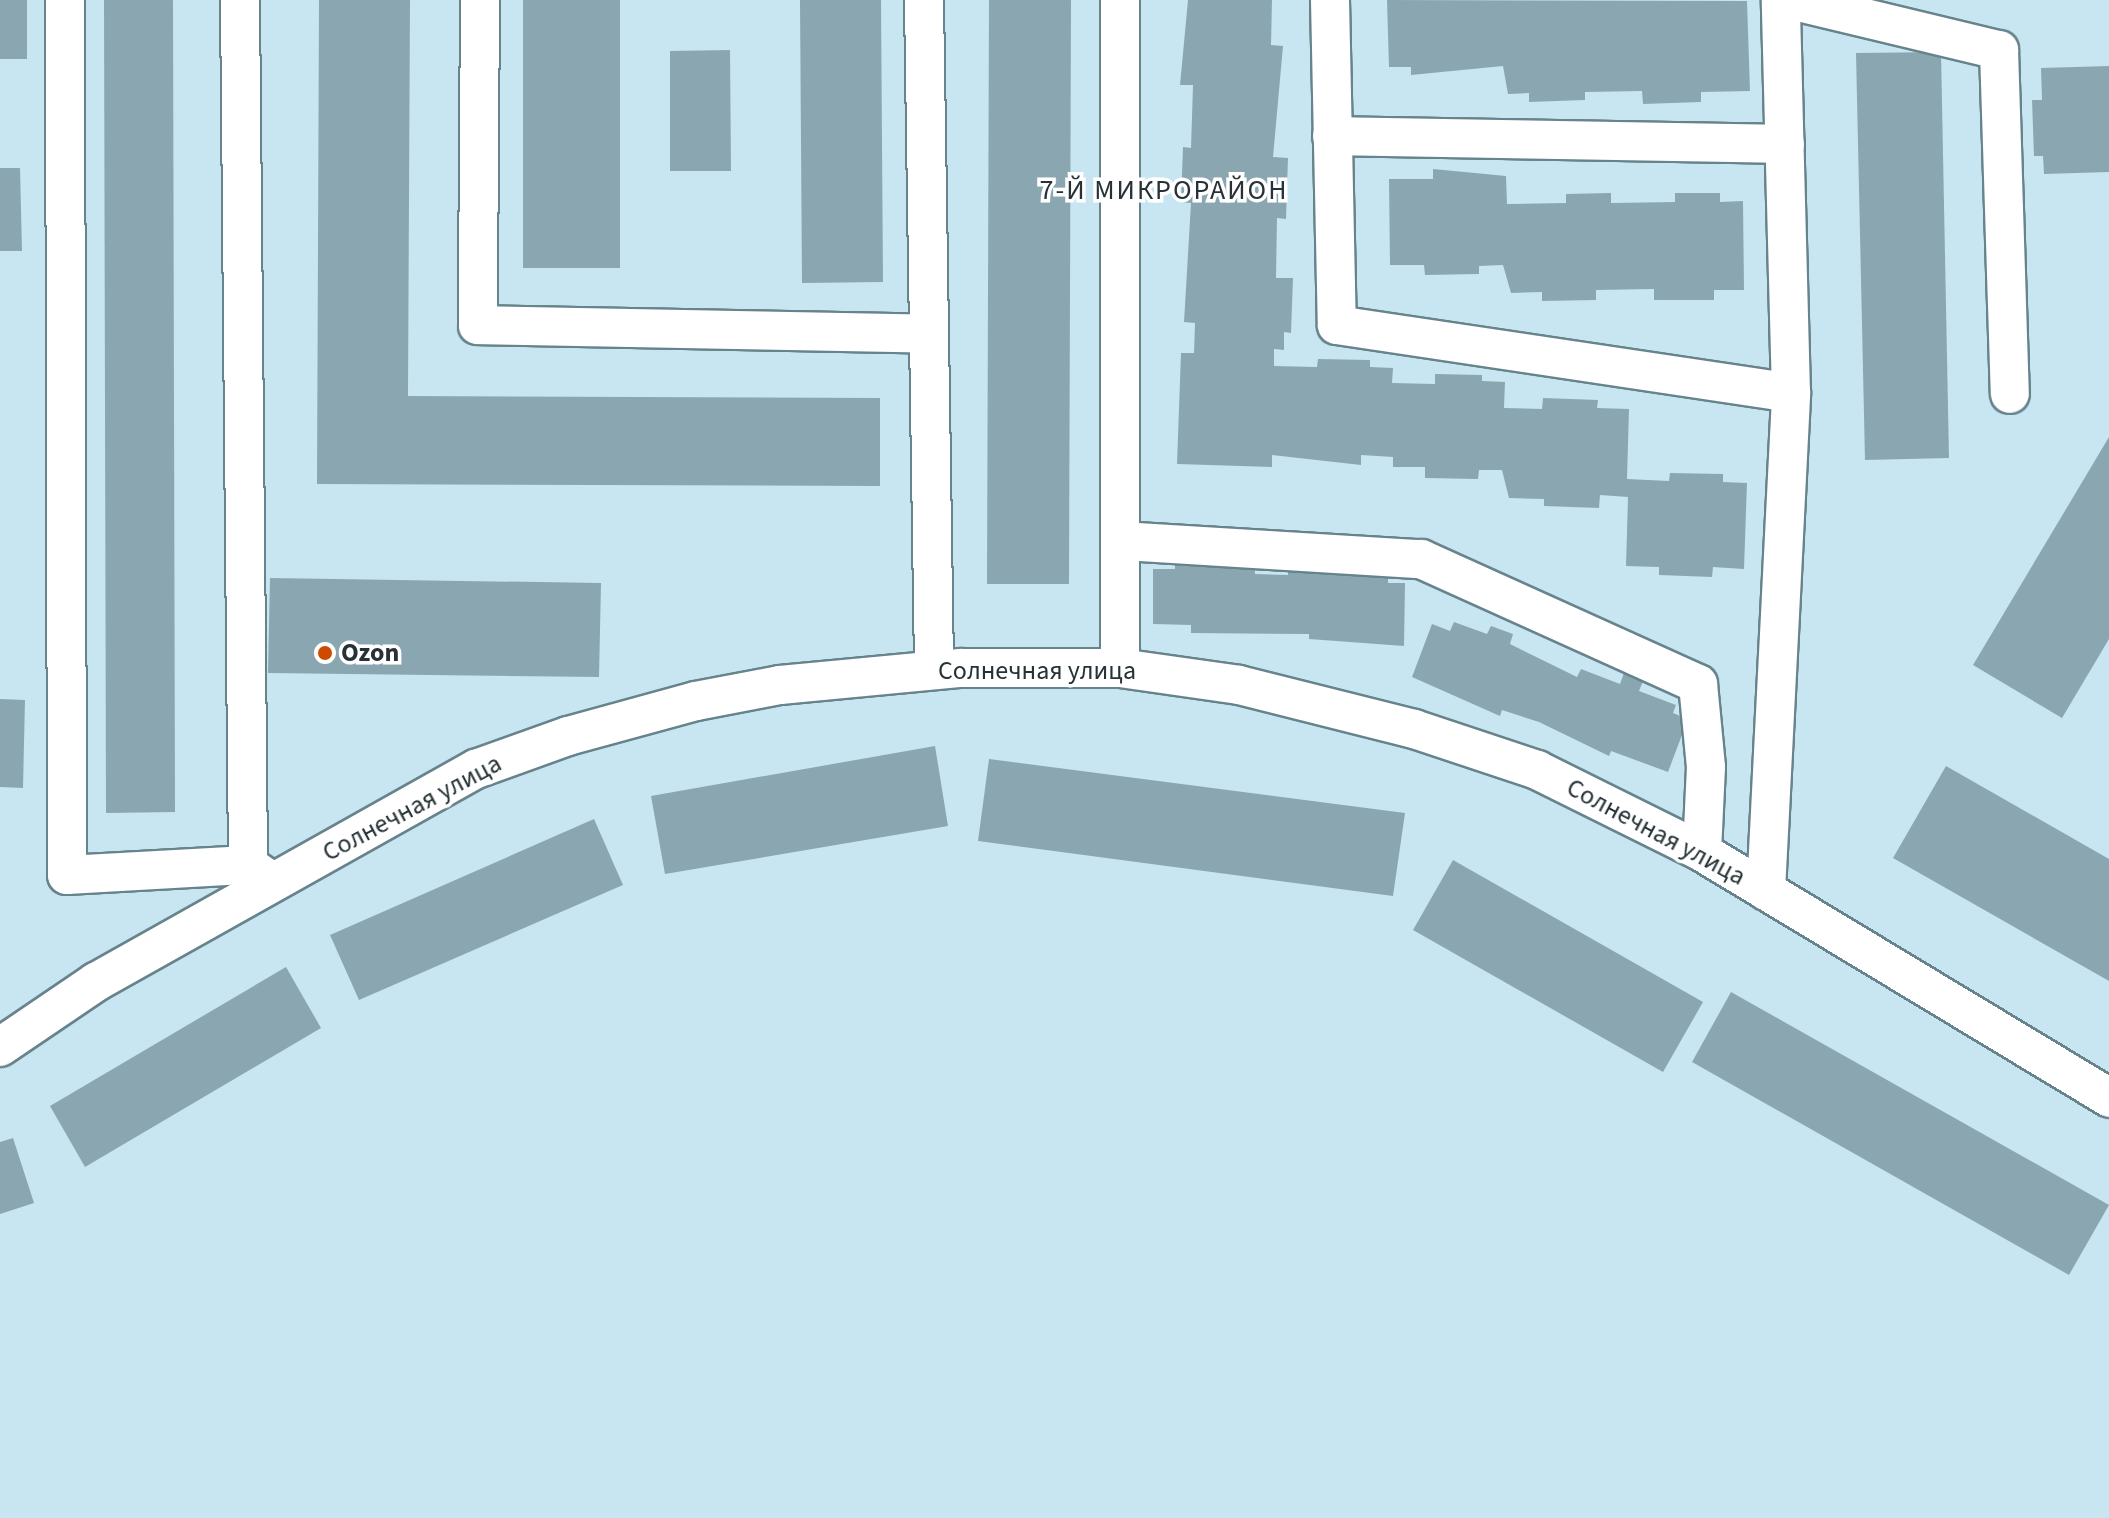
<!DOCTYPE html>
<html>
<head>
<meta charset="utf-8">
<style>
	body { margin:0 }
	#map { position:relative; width:2109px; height:1518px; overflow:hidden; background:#c8e6f1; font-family:"Source Sans 3",sans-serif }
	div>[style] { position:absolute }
	.building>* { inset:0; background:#8aa7b1 }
	.roads { filter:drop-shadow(2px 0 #67838c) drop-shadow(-2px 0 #67838c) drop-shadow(0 2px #67838c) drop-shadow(0 -2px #67838c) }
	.minor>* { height:38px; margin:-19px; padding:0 19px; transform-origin:19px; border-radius:19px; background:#fff }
	.dots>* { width:22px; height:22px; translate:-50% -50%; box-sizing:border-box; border:4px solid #fff; border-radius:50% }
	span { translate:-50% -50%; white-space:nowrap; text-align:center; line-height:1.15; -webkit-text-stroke:7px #fff; paint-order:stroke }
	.poi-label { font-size:26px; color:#263236; font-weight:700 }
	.left { translate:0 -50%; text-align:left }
	.street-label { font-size:26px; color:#263236 }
	.neighbourhood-label { font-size:28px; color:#263236; letter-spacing:2px }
</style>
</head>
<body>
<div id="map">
	<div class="building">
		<i style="clip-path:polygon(0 0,27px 0,27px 59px,0 59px)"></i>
		<i style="clip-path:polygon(104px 0,173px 0,175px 812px,106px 813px)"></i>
		<i style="clip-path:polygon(319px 0,410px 0,408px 396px,880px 398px,880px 486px,317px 484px)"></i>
		<i style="clip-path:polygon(523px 0,620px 0,620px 268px,523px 268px)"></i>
		<i style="clip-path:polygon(800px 0,881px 0,883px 282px,802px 283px)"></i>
		<i style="clip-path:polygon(989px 0,1071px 0,1069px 584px,987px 584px)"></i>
		<i style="clip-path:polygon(1188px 0,1272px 0,1271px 45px,1283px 46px,1273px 157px,1288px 158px,1286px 219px,1277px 218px,1276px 278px,1293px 278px,1291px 333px,1284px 332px,1284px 350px,1274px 349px,1274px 366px,1317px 367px,1318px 359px,1370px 360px,1370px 367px,1393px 368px,1392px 383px,1435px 384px,1435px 374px,1482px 375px,1482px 381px,1505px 382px,1504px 408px,1542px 409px,1543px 398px,1598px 400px,1597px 408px,1629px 409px,1627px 479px,1669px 481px,1670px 473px,1723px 474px,1723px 482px,1747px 483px,1744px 569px,1713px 567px,1712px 577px,1659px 575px,1659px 567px,1626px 566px,1628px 497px,1600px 495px,1599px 508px,1544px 506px,1544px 499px,1509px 498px,1502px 470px,1479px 470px,1478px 479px,1425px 478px,1425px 467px,1393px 467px,1393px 457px,1361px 455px,1361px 465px,1272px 455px,1272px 467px,1177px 464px,1181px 353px,1194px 353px,1195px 323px,1184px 322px,1191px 203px,1181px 202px,1183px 147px,1191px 148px,1193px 85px,1180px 85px)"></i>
		<i style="clip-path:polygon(1387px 0,1747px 1px,1750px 91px,1701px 92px,1701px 102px,1643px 104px,1642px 91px,1585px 92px,1585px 100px,1529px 102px,1529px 93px,1508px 94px,1503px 66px,1411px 75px,1411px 67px,1389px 67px)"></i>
		<i style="clip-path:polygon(730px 50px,731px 171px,670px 171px,670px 51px)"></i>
		<i style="clip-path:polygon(1941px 52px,1949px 458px,1865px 460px,1856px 53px)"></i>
		<i style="clip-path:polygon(2109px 66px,2109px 172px,2044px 174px,2043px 156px,2034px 156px,2032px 100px,2042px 100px,2041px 68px)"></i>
		<i style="clip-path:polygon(0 168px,20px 168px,22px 251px,0 251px)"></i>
		<i style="clip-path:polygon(1433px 169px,1506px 176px,1507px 204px,1566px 203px,1566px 194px,1611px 193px,1611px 203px,1675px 202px,1675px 193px,1720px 193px,1720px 202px,1743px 201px,1744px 290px,1714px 290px,1714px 300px,1654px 300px,1654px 289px,1596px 290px,1596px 300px,1542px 301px,1542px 292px,1511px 293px,1503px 265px,1479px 266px,1479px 274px,1425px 275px,1424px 265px,1390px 265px,1389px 179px,1433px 179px)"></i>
		<i style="clip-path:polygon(2109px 437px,2109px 639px,2062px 718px,1973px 665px)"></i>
		<i style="clip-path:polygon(1175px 561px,1255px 565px,1255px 574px,1288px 575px,1288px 566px,1388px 573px,1388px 583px,1405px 583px,1404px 646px,1309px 639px,1309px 634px,1191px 633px,1191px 625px,1153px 624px,1153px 569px,1175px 569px)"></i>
		<i style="clip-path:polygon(270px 578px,601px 583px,599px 677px,268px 673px)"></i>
		<i style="clip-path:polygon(1454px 622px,1487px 634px,1491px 626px,1513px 634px,1510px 644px,1577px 677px,1581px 669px,1620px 684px,1624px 673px,1643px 681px,1639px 691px,1676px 705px,1673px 713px,1688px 719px,1668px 772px,1611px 751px,1609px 756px,1539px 722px,1502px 710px,1500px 716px,1412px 677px,1432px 624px,1450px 631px)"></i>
		<i style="clip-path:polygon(0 699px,25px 700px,23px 788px,0 787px)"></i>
		<i style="clip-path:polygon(935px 746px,948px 826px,665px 874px,651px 796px)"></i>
		<i style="clip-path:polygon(989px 759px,1405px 813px,1393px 896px,978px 841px)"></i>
		<i style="clip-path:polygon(1946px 766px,2109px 859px,2109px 981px,1893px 858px)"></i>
		<i style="clip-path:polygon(594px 819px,623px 885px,359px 1000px,330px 935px)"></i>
		<i style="clip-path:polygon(1453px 860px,1703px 1002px,1663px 1072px,1413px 930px)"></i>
		<i style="clip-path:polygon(286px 967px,321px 1028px,85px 1167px,50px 1106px)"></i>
		<i style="clip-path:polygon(1731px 992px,2109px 1205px,2069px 1275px,1692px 1062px)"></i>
		<i style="clip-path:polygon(13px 1138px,34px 1203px,0 1214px,0 1142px)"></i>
	</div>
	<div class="roads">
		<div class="minor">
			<i style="left:65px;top:0;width:875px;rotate:89.87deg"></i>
			<i style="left:67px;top:875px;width:181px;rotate:-3.2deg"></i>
			<i style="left:248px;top:865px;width:29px;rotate:35deg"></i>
			<i style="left:240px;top:0;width:865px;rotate:89.47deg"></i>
			<i style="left:480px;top:0;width:325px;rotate:90.4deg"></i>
			<i style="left:478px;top:325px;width:450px;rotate:1.1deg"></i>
			<i style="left:924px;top:0;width:670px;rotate:89.14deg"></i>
			<i style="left:1330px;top:0;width:325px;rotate:88.8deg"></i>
			<i style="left:1337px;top:325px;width:459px;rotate:8.5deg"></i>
			<i style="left:1790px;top:0;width:215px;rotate:13.5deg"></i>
			<i style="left:1999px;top:50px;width:344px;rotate:88.2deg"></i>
			<i style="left:1332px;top:136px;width:453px;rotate:1deg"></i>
			<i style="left:1123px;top:541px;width:299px;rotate:3.5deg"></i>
			<i style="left:1421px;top:559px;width:304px;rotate:24.3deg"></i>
			<i style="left:1698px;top:684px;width:83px;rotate:84.5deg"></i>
			<i style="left:1706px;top:767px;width:85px;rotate:92.7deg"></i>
			<i style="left:1120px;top:668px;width:668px;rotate:-90deg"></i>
			<i style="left:1766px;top:891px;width:499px;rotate:-87.1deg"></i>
			<i style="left:1791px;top:393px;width:393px;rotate:-91.5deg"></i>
			<i style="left:0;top:1047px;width:116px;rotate:-34.1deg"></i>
			<i style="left:96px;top:982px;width:436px;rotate:-29.3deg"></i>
			<i style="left:476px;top:769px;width:98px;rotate:-19.7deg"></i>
			<i style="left:568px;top:736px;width:133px;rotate:-15.3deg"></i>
			<i style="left:696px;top:701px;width:86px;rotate:-10.8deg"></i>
			<i style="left:780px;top:685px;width:182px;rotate:-5.4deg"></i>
			<i style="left:961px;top:668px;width:159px"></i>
			<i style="left:1120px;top:668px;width:120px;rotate:8.1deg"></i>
			<i style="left:1239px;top:685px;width:180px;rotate:14.1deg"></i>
			<i style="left:1414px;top:729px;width:130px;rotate:18.4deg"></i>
			<i style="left:1537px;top:770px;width:184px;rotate:26.4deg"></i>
			<i style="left:1702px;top:852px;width:476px;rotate:31.1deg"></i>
		</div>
	</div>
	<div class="dots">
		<i style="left:325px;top:653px;background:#ce4a00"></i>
	</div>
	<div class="poi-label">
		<span class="left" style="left:341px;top:653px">Ozon</span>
	</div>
	<div class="street-label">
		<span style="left:1037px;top:671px">Солнечная улица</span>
		<span style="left:412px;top:808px;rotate:-28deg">Солнечная улица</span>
		<span style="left:1656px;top:832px;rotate:28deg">Солнечная улица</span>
	</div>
	<div class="neighbourhood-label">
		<span style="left:1164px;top:190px">7-Й МИКРОРАЙОН</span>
	</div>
</div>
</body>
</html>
